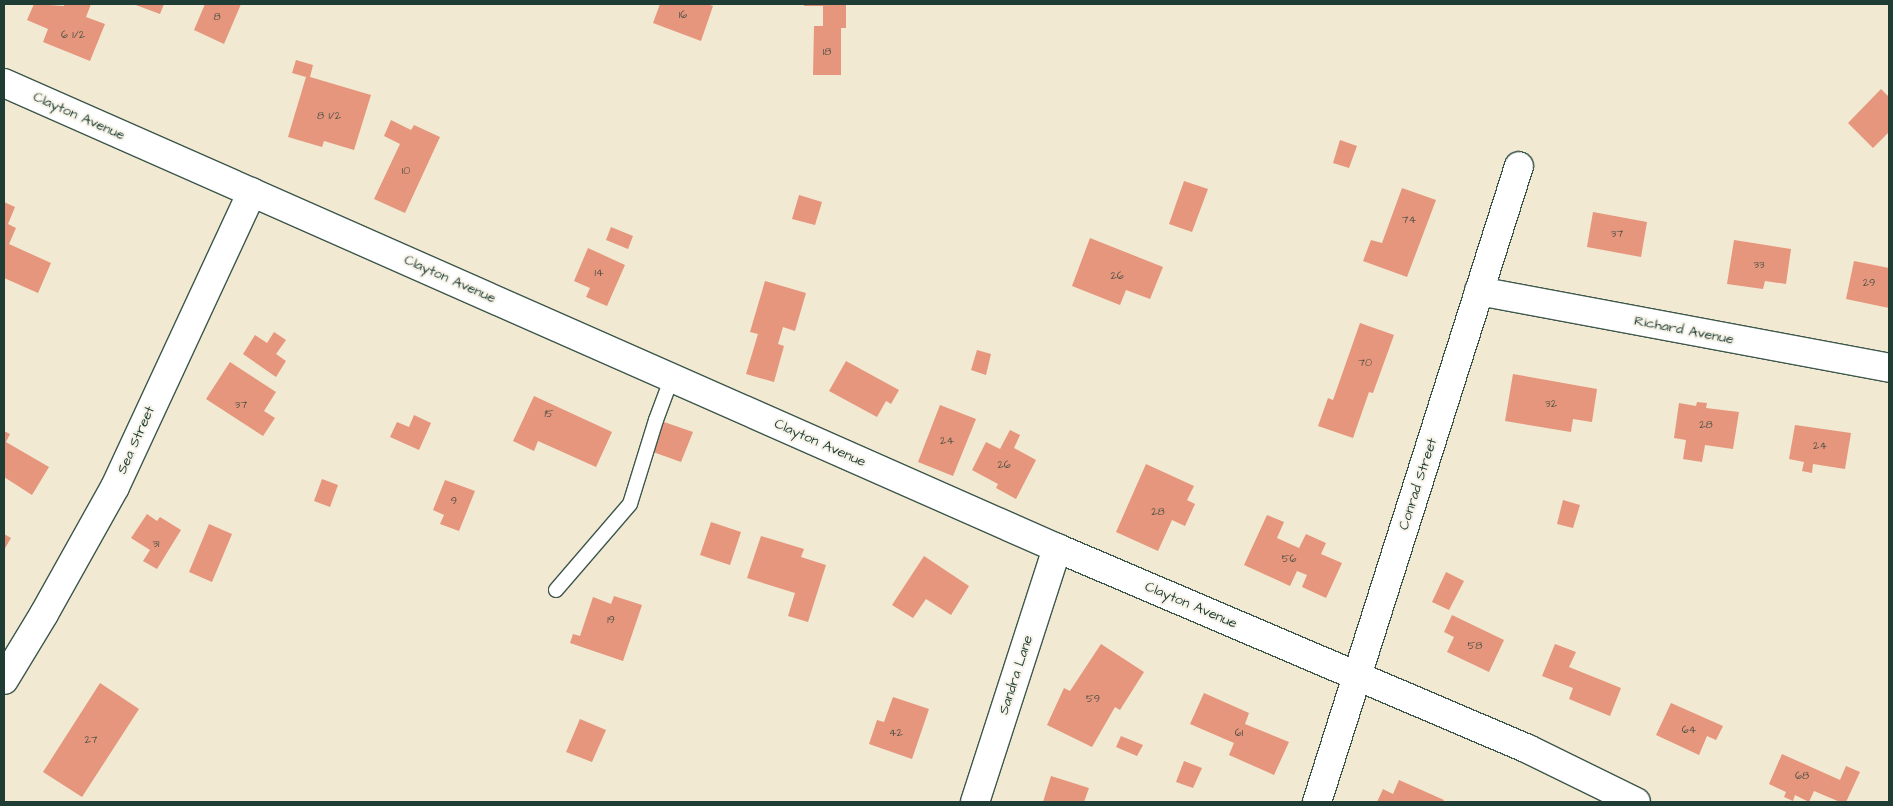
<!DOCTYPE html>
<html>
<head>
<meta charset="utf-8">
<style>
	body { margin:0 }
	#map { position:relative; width:1893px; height:806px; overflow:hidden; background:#f1e9d2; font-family:"Architects Daughter",sans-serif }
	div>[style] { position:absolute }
	.building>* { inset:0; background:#e5967d }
	.roads { filter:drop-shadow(1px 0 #3e574c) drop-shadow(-1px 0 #3e574c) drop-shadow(0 1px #3e574c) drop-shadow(0 -1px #3e574c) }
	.lane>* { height:14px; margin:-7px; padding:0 7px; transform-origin:7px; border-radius:7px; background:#fff }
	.street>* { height:28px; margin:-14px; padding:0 14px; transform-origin:14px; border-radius:14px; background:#fff }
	span { translate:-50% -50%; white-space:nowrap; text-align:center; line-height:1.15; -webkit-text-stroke:4px #f7f3e8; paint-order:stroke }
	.number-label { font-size:11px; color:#505346 }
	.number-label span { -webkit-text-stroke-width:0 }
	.street-label { font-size:14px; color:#1f3d34 }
	.frame { position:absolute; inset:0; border:5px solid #1f3d34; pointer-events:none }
</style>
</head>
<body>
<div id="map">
	<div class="building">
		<i style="clip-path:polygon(34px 4px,64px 6px,64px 4px,91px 4px,86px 17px,105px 24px,90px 61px,43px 42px,48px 29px,27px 20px)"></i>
		<i style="clip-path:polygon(133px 4px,164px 4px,160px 14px)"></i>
		<i style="clip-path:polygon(205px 4px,241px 4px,224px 44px,194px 30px)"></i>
		<i style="clip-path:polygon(660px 4px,707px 4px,713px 6px,701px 41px,653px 23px)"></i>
		<i style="clip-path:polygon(804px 4px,846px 4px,846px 28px,841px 28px,841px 75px,813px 75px,814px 26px,823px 26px,823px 6px,804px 6px)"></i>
		<i style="clip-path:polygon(296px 60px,313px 65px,310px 77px,371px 95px,354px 150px,324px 141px,322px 147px,288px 137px,306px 77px,292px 73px)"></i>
		<i style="clip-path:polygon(1881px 89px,1889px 97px,1889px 132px,1873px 148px,1848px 123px)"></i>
		<i style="clip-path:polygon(391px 120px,411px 130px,414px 125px,440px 137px,405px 213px,374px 199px,400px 144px,384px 136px)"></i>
		<i style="clip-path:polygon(1340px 140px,1357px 146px,1349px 168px,1333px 163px)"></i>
		<i style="clip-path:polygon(1184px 181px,1208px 189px,1192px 232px,1169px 224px)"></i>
		<i style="clip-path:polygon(1402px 188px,1436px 200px,1407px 277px,1363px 261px,1371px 240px,1382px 243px)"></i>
		<i style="clip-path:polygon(799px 195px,822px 202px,815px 225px,792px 219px)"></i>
		<i style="clip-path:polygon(4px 202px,15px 207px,8px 224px,16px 228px,9px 244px,51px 263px,38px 293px,4px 278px)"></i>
		<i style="clip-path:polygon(1593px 212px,1647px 222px,1641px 257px,1587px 247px)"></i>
		<i style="clip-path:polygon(611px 227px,633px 236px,628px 249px,606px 240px)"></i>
		<i style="clip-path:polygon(1090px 238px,1163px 267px,1150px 299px,1126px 290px,1120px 305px,1072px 286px)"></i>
		<i style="clip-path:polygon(1734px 240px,1791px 249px,1786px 284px,1765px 281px,1763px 289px,1727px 284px)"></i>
		<i style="clip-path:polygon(588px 248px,625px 265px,607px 306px,586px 297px,590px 288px,574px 281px)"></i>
		<i style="clip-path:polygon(1854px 261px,1889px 268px,1889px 308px,1846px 299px)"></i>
		<i style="clip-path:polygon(765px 281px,806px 293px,795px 331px,783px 327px,778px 344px,784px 346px,774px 382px,746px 374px,758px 334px,750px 332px)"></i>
		<i style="clip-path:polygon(1360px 323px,1394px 335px,1373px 393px,1369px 392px,1353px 438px,1318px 426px,1328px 398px,1333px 400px)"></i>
		<i style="clip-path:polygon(274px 332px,286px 340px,276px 354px,286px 361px,276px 377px,243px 354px,255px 335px,267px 343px)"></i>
		<i style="clip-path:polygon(977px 350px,991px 354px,986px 375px,971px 370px)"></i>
		<i style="clip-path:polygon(846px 361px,899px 390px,891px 404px,886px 401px,877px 417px,829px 391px)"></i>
		<i style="clip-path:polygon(230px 362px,276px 392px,264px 411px,275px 418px,263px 436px,206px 399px)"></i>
		<i style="clip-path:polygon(1513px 374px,1597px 389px,1592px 422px,1573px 419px,1571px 432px,1505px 421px)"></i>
		<i style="clip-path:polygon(534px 396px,612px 432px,596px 467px,538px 441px,534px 451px,513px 441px)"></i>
		<i style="clip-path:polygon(1697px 402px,1707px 403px,1706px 408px,1739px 412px,1733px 449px,1705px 445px,1702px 462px,1683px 459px,1686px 440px,1674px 438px,1679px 403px,1696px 406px)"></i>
		<i style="clip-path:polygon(940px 405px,976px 419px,953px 476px,918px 462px)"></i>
		<i style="clip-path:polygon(414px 415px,431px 423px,419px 450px,390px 437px,397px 422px,409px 427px)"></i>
		<i style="clip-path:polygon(664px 422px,693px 432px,681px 462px,653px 452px)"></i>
		<i style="clip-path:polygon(1795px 425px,1851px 433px,1845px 469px,1813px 464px,1812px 473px,1802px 471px,1804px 462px,1789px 459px)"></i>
		<i style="clip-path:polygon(1010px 430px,1020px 435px,1014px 448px,1036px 460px,1016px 499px,996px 488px,998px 484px,972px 470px,986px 442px,1000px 449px)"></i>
		<i style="clip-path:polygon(4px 431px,10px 434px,6px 442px,49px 467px,32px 495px,4px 477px)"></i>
		<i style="clip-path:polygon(1146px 464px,1194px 486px,1187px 500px,1195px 504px,1185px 526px,1172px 520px,1158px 551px,1116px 532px)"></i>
		<i style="clip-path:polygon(322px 479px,338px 485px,330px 507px,314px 501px)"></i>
		<i style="clip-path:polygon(445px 480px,475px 491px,459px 531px,440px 524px,444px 515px,433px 510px)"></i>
		<i style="clip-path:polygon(1563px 500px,1580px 505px,1573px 528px,1557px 524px)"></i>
		<i style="clip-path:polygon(147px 514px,157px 521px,160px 517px,181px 530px,157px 569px,143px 561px,150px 550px,131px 538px)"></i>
		<i style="clip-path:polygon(1267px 515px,1284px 522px,1277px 538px,1299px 548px,1306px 534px,1326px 543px,1321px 554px,1342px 563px,1326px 598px,1302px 587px,1307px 575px,1297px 571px,1290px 586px,1244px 565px)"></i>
		<i style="clip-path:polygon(711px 522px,741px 532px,730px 565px,700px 555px)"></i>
		<i style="clip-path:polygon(209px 524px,232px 534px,212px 582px,189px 572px)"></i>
		<i style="clip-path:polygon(4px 534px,11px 538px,4px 550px)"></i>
		<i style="clip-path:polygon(761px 536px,804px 549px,801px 557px,826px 565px,808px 622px,788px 616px,795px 593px,747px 578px)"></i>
		<i style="clip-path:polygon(924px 556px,969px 586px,951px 615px,926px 599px,913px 618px,892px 605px)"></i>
		<i style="clip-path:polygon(1446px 572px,1464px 581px,1449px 610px,1432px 602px)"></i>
		<i style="clip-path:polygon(614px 596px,642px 605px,623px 661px,570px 643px,573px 634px,580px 636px,593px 597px,611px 604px)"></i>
		<i style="clip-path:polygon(1452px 615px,1504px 640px,1489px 672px,1447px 652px,1454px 637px,1444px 632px)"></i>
		<i style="clip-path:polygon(1101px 644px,1144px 672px,1120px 710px,1115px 707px,1092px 747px,1047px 725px,1064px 688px,1070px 691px)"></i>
		<i style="clip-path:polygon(1555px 644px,1576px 652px,1569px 667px,1621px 688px,1610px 716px,1569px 699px,1573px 688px,1542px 676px)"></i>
		<i style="clip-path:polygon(100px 683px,139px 709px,82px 797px,43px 772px)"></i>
		<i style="clip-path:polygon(1204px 693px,1249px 713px,1245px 724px,1289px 742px,1274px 775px,1229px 755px,1234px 743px,1190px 724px)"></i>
		<i style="clip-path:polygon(893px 697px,929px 709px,912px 759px,869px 744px,877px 720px,884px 722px)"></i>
		<i style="clip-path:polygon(1671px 703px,1723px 726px,1716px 740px,1707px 736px,1699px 755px,1656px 735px)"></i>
		<i style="clip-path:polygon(580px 719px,606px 730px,592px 762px,566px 752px)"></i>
		<i style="clip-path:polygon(1121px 736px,1143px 745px,1137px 756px,1116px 747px)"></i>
		<i style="clip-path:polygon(1782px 754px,1840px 780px,1846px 766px,1860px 772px,1846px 802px,1840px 802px,1814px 791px,1809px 802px,1795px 795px,1793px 801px,1784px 797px,1786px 792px,1769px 784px)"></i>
		<i style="clip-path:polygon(1184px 761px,1202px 768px,1193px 788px,1176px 782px)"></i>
		<i style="clip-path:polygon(1051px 776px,1089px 788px,1084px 802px,1043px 802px)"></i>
		<i style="clip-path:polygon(1399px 780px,1444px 800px,1443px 802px,1377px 802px,1383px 789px,1393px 794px)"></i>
	</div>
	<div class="roads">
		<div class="lane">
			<i style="left:556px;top:590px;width:113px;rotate:-49.3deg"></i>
			<i style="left:630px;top:504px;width:88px;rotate:-72.8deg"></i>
			<i style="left:656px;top:420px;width:46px;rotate:-69.6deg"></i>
		</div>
		<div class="street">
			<i style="left:4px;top:83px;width:1151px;rotate:23.83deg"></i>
			<i style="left:1057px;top:548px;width:512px;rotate:23.11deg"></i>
			<i style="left:1528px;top:749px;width:120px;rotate:26.1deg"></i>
			<i style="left:1479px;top:291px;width:417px;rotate:10.6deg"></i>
			<i style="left:4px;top:680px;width:77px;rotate:-58.8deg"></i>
			<i style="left:44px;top:614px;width:145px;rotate:-60.8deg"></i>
			<i style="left:115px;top:487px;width:325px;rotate:-65.1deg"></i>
			<i style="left:975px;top:802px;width:267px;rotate:-72.1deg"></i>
			<i style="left:1317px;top:802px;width:667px;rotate:-72.38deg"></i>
		</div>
	</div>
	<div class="number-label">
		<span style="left:683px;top:15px">16</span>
		<span style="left:217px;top:17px">8</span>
		<span style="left:73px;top:35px">6 1/2</span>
		<span style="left:827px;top:52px">18</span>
		<span style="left:329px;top:116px">8 1/2</span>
		<span style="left:406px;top:171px">10</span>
		<span style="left:1409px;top:220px">74</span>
		<span style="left:1617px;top:234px">37</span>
		<span style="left:1759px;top:265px">33</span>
		<span style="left:599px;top:273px">14</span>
		<span style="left:1117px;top:276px">26</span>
		<span style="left:1869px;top:283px">29</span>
		<span style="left:1365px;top:363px">70</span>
		<span style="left:1551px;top:404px">32</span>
		<span style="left:241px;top:405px">37</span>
		<span style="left:549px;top:414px">15</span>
		<span style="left:1706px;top:425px">28</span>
		<span style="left:947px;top:441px">24</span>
		<span style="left:1820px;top:446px">24</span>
		<span style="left:1004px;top:465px">26</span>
		<span style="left:454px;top:501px">9</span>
		<span style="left:1158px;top:512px">28</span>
		<span style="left:156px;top:544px">31</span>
		<span style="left:1289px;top:559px">56</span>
		<span style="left:611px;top:620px">19</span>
		<span style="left:1475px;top:646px">58</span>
		<span style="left:1093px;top:699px">59</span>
		<span style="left:1689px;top:730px">64</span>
		<span style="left:896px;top:733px">42</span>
		<span style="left:1239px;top:733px">61</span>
		<span style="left:91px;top:740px">27</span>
		<span style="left:1802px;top:776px">68</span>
	</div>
	<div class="street-label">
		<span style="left:79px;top:116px;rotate:24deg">Clayton Avenue</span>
		<span style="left:450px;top:279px;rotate:24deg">Clayton Avenue</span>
		<span style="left:1684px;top:330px;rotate:11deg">Richard Avenue</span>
		<span style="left:136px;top:440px;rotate:-66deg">Sea Street</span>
		<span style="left:820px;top:443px;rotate:24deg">Clayton Avenue</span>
		<span style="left:1418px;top:484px;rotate:-72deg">Conrad Street</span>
		<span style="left:1191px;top:605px;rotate:23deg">Clayton Avenue</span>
		<span style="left:1016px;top:675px;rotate:-72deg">Sandra Lane</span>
	</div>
	<div class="frame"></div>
</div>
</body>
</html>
